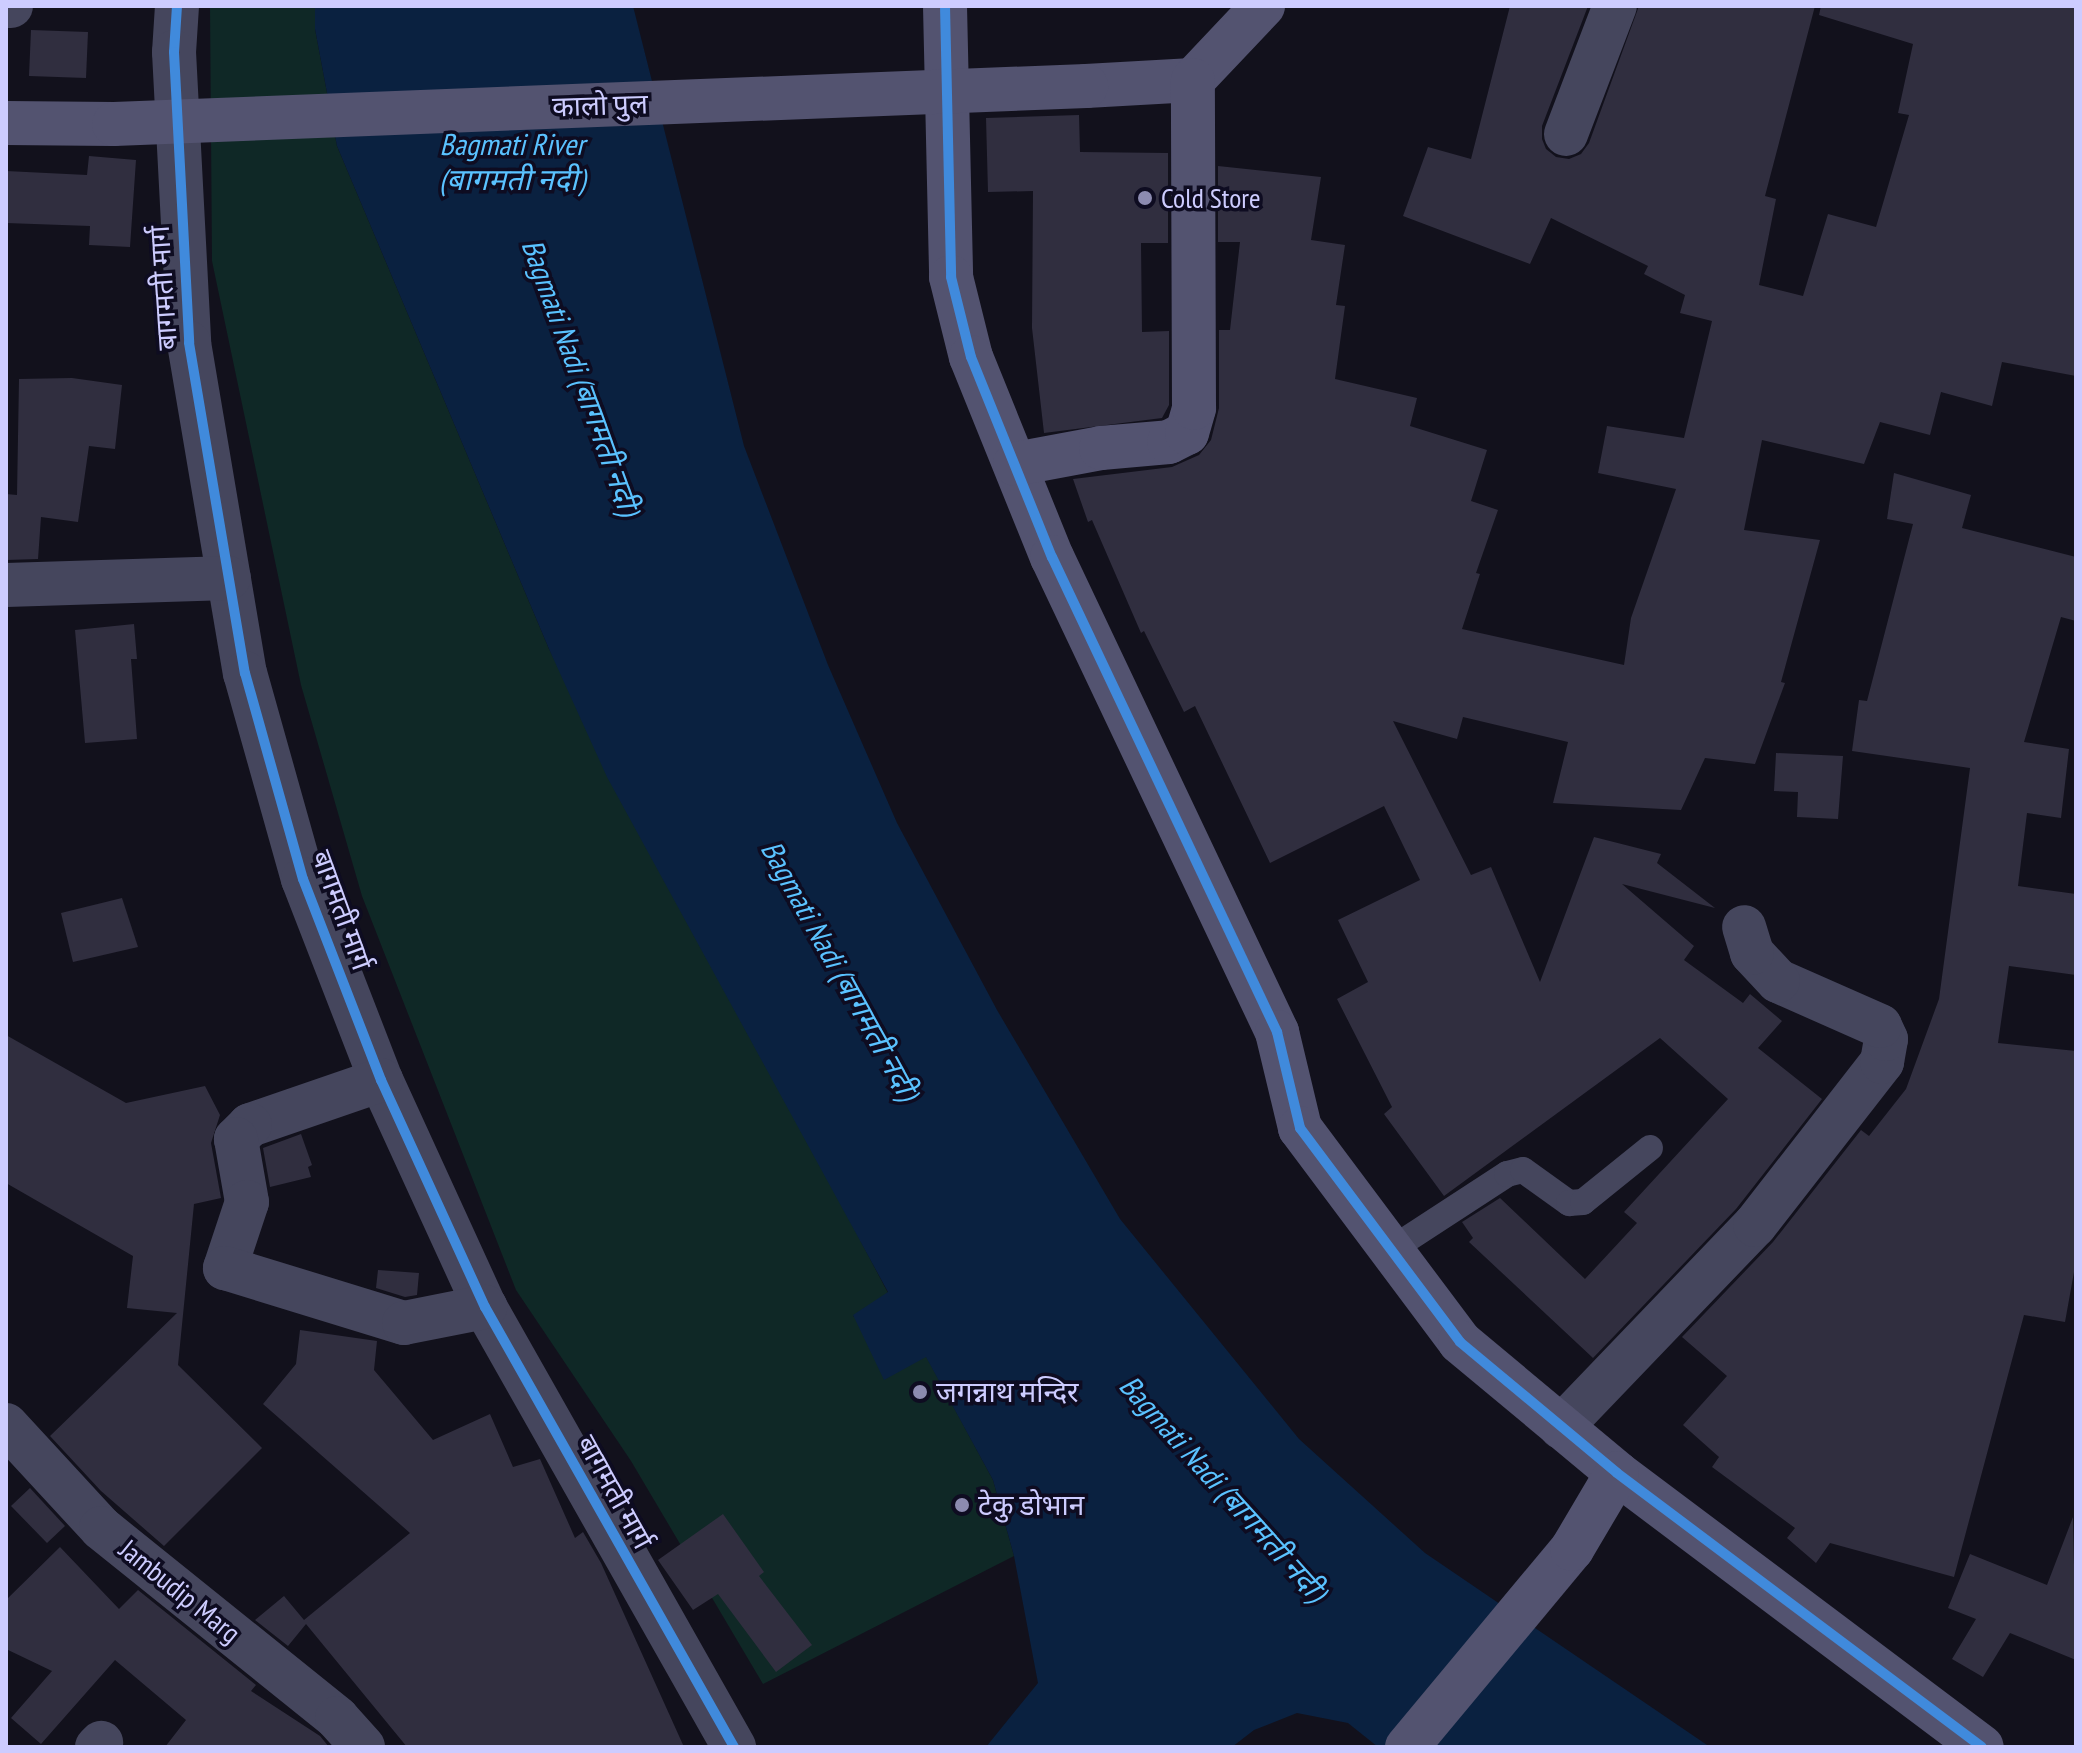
<!DOCTYPE html>
<html>
<head>
<meta charset="utf-8">
<style>
	body { margin:0 }
	#map { position:relative; width:2082px; height:1753px; overflow:hidden; background:#12111c; font-family:"PT Sans Narrow","Noto Sans Devanagari",sans-serif }
	div>[style] { position:absolute }
	.green>* { inset:0; background:#0f2826 }
	.water>* { inset:0; background:#0a2140 }
	.building>* { inset:0; background:#302e3f }
	.lane>* { height:26px; margin:-13px; padding:0 13px; transform-origin:13px; border-radius:13px; background:#45465d }
	.street>* { height:44px; margin:-22px; padding:0 22px; transform-origin:22px; border-radius:22px; background:#45465d }
	.secondary>* { height:44px; margin:-22px; padding:0 22px; transform-origin:22px; border-radius:22px; background:#535370 }
	.secondary-bridge>* { height:44px; margin:-22px; padding:0 22px; transform-origin:22px; border-radius:22px; background:#535370 }
	.cycleway>* { height:10px; margin:-5px; padding:0 5px; transform-origin:5px; border-radius:5px; background:#408adc }
	.dots>* { width:22px; height:22px; translate:-50% -50%; box-sizing:border-box; border:4px solid #0e0c21; border-radius:50% }
	span { translate:-50% -50%; white-space:nowrap; text-align:center; line-height:1.15; -webkit-text-stroke:7px #0e0c21; paint-order:stroke }
	.street-label { font-size:28px; color:#cdccff }
	.poi-label { font-size:28px; color:#cdccff }
	.left { translate:0 -50%; text-align:left }
	.water-label { font-size:30px; color:#5ac2ff; font-style:italic }
	.frame { position:absolute; inset:0; border:8px solid #cdccff; pointer-events:none }
</style>
</head>
<body>
<div id="map">
	<div class="green">
		<i style="clip-path:polygon(210px 6px,315px 6px,315px 29px,337px 146px,549px 649px,888px 1293px,853px 1316px,926px 1356px,993px 1480px,1014px 1556px,763px 1684px,631px 1461px,516px 1290px,362px 896px,301px 685px,212px 261px)"></i>
	</div>
	<div class="water">
		<i style="clip-path:polygon(315px 6px,633px 6px,744px 446px,828px 665px,897px 823px,997px 1010px,1120px 1219px,1299px 1439px,1425px 1553px,1710px 1747px,1378px 1747px,1348px 1723px,1297px 1713px,1254px 1730px,1232px 1747px,986px 1747px,1038px 1683px,1014px 1556px,993px 1480px,926px 1357px,884px 1380px,853px 1315px,888px 1292px,607px 777px,549px 649px,337px 146px,315px 29px)"></i>
	</div>
	<div class="building">
		<i style="clip-path:polygon(1510px 6px,1588px 6px,1542px 126px,1542px 139px,1546px 149px,1556px 157px,1569px 159px,1581px 154px,1589px 143px,1639px 6px,1815px 6px,1765px 196px,1776px 199px,1759px 285px,1803px 296px,1828px 214px,1876px 227px,1909px 115px,1898px 113px,1913px 44px,1819px 15px,1821px 6px,2076px 6px,2076px 376px,2002px 362px,1992px 406px,1941px 392px,1930px 435px,1880px 422px,1864px 464px,1762px 440px,1744px 530px,1820px 540px,1781px 682px,1785px 683px,1755px 764px,1705px 758px,1681px 810px,1553px 803px,1568px 742px,1463px 717px,1457px 739px,1393px 721px,1471px 875px,1491px 867px,1540px 982px,1594px 837px,1661px 854px,1657px 863px,1715px 908px,1622px 884px,1694px 946px,1684px 960px,1743px 1003px,1750px 994px,1782px 1021px,1758px 1048px,1822px 1099px,1736px 1209px,1593px 1358px,1469px 1242px,1473px 1238px,1462px 1222px,1500px 1198px,1585px 1279px,1637px 1223px,1624px 1212px,1728px 1099px,1660px 1038px,1444px 1196px,1384px 1114px,1392px 1107px,1337px 999px,1368px 982px,1338px 920px,1420px 880px,1384px 806px,1270px 863px,1195px 706px,1184px 712px,1144px 631px,1141px 633px,1092px 520px,1088px 522px,1073px 479px,1172px 467px,1199px 455px,1211px 440px,1219px 408px,1219px 330px,1230px 330px,1240px 242px,1218px 242px,1218px 166px,1321px 177px,1311px 240px,1345px 245px,1336px 305px,1345px 306px,1335px 379px,1417px 398px,1410px 426px,1487px 450px,1471px 501px,1498px 510px,1476px 573px,1480px 574px,1462px 629px,1624px 665px,1631px 618px,1676px 489px,1598px 473px,1607px 426px,1684px 438px,1712px 321px,1680px 313px,1685px 295px,1644px 274px,1648px 266px,1551px 218px,1530px 264px,1403px 216px,1428px 147px,1471px 159px)"></i>
		<i style="clip-path:polygon(31px 30px,88px 32px,86px 78px,29px 76px)"></i>
		<i style="clip-path:polygon(1079px 115px,1080px 152px,1168px 153px,1168px 243px,1141px 243px,1142px 332px,1169px 331px,1169px 405px,1162px 418px,1044px 433px,1032px 328px,1033px 191px,988px 192px,986px 118px)"></i>
		<i style="clip-path:polygon(89px 156px,136px 160px,130px 247px,89px 245px,90px 226px,6px 223px,6px 171px,87px 175px)"></i>
		<i style="clip-path:polygon(72px 378px,122px 385px,115px 449px,89px 446px,78px 522px,41px 517px,38px 559px,6px 560px,6px 494px,17px 495px,19px 379px)"></i>
		<i style="clip-path:polygon(1894px 473px,1971px 495px,1962px 528px,2076px 557px,2076px 621px,2061px 617px,2024px 742px,2069px 749px,2061px 818px,2027px 813px,2018px 886px,2076px 894px,2076px 975px,2009px 966px,1998px 1043px,2076px 1051px,2076px 1261px,2065px 1322px,2024px 1315px,1954px 1577px,1830px 1543px,1816px 1563px,1787px 1538px,1795px 1528px,1712px 1467px,1719px 1457px,1683px 1425px,1727px 1376px,1682px 1337px,1773px 1242px,1861px 1130px,1869px 1136px,1906px 1089px,1939px 999px,1970px 768px,1852px 751px,1859px 700px,1867px 701px,1913px 524px,1887px 519px)"></i>
		<i style="clip-path:polygon(134px 624px,137px 659px,131px 659px,137px 739px,85px 743px,75px 630px)"></i>
		<i style="clip-path:polygon(1776px 753px,1843px 756px,1838px 819px,1797px 817px,1798px 792px,1774px 791px)"></i>
		<i style="clip-path:polygon(122px 898px,138px 947px,73px 962px,61px 913px)"></i>
		<i style="clip-path:polygon(6px 1035px,126px 1103px,205px 1086px,220px 1115px,211px 1143px,221px 1198px,194px 1204px,178px 1365px,262px 1448px,164px 1546px,101px 1491px,50px 1436px,177px 1313px,127px 1308px,133px 1256px,6px 1183px)"></i>
		<i style="clip-path:polygon(301px 1134px,312px 1165px,308px 1167px,311px 1177px,270px 1187px,263px 1148px)"></i>
		<i style="clip-path:polygon(378px 1270px,419px 1273px,417px 1295px,405px 1297px,376px 1288px)"></i>
		<i style="clip-path:polygon(300px 1330px,377px 1341px,374px 1370px,433px 1440px,490px 1414px,513px 1467px,540px 1459px,575px 1538px,583px 1532px,601px 1563px,684px 1747px,407px 1747px,306px 1624px,288px 1646px,255px 1620px,284px 1596px,304px 1620px,410px 1533px,263px 1404px,296px 1364px)"></i>
		<i style="clip-path:polygon(30px 1488px,65px 1526px,47px 1543px,11px 1506px)"></i>
		<i style="clip-path:polygon(723px 1514px,764px 1572px,759px 1576px,812px 1645px,776px 1672px,718px 1594px,693px 1610px,658px 1560px)"></i>
		<i style="clip-path:polygon(2073px 1517px,2076px 1660px,2010px 1633px,1983px 1677px,1952px 1659px,1976px 1619px,1948px 1608px,1970px 1554px,2047px 1585px)"></i>
		<i style="clip-path:polygon(60px 1547px,119px 1609px,138px 1590px,256px 1685px,251px 1691px,320px 1736px,329px 1747px,165px 1747px,186px 1720px,115px 1660px,41px 1744px,11px 1718px,52px 1671px,6px 1649px,6px 1600px)"></i>
	</div>
	<div class="lane">
		<i style="left:1389px;top:1251px;width:141px;rotate:-33.1deg"></i>
		<i style="left:1507px;top:1174px;width:16px;rotate:-14deg"></i>
		<i style="left:1523px;top:1170px;width:57px;rotate:35.7deg"></i>
		<i style="left:1569px;top:1203px;width:14px;rotate:-4deg"></i>
		<i style="left:1583px;top:1202px;width:86px;rotate:-38.9deg"></i>
	</div>
	<div class="street">
		<i style="left:6px;top:6px;width:5px"></i>
		<i style="left:177px;top:6px;width:46px;rotate:93.7deg"></i>
		<i style="left:174px;top:52px;width:291px;rotate:87deg"></i>
		<i style="left:189px;top:343px;width:335px;rotate:80.4deg"></i>
		<i style="left:245px;top:673px;width:214px;rotate:74.3deg"></i>
		<i style="left:303px;top:879px;width:216px;rotate:68.8deg"></i>
		<i style="left:381px;top:1080px;width:250px;rotate:65.4deg"></i>
		<i style="left:485px;top:1307px;width:506px;rotate:60.49deg"></i>
		<i style="left:1566px;top:134px;width:137px;rotate:-69.1deg"></i>
		<i style="left:6px;top:585px;width:223px;rotate:-1.8deg"></i>
		<i style="left:381px;top:1080px;width:139px;rotate:161deg"></i>
		<i style="left:250px;top:1125px;width:20px;rotate:135deg"></i>
		<i style="left:236px;top:1139px;width:64px;rotate:80.1deg"></i>
		<i style="left:247px;top:1202px;width:70px;rotate:108.4deg"></i>
		<i style="left:225px;top:1268px;width:187px;rotate:17.1deg"></i>
		<i style="left:404px;top:1323px;width:83px;rotate:-11.2deg"></i>
		<i style="left:6px;top:1425px;width:140px;rotate:47.3deg"></i>
		<i style="left:101px;top:1528px;width:303px;rotate:38.8deg"></i>
		<i style="left:337px;top:1718px;width:39px;rotate:48deg"></i>
		<i style="left:1561px;top:1427px;width:280px;rotate:-46.2deg"></i>
		<i style="left:1755px;top:1225px;width:207px;rotate:-52.1deg"></i>
		<i style="left:1882px;top:1062px;width:23px;rotate:-80deg"></i>
		<i style="left:1886px;top:1039px;width:14px;rotate:-115deg"></i>
		<i style="left:1880px;top:1026px;width:111px;rotate:-156.2deg"></i>
		<i style="left:1778px;top:981px;width:38px;rotate:-133deg"></i>
		<i style="left:1752px;top:953px;width:27px;rotate:-107deg"></i>
		<i style="left:97px;top:1747px;width:6px;rotate:-45deg"></i>
	</div>
	<div class="secondary">
		<i style="left:945px;top:6px;width:271px;rotate:88.7deg"></i>
		<i style="left:951px;top:277px;width:82px;rotate:76deg"></i>
		<i style="left:971px;top:357px;width:216px;rotate:68deg"></i>
		<i style="left:1052px;top:557px;width:526px;rotate:64.65deg"></i>
		<i style="left:1277px;top:1032px;width:99px;rotate:76.5deg"></i>
		<i style="left:1300px;top:1128px;width:267px;rotate:53.2deg"></i>
		<i style="left:1460px;top:1342px;width:204px;rotate:39.8deg"></i>
		<i style="left:1617px;top:1473px;width:456px;rotate:36.9deg"></i>
		<i style="left:1086px;top:86px;width:107px;rotate:-3.2deg"></i>
		<i style="left:1193px;top:80px;width:102px;rotate:-46.6deg"></i>
		<i style="left:6px;top:123px;width:108px;rotate:0.5deg"></i>
		<i style="left:1015px;top:464px;width:87px;rotate:-10.5deg"></i>
		<i style="left:1101px;top:448px;width:68px;rotate:-5deg"></i>
		<i style="left:1169px;top:442px;width:20px;rotate:-27deg"></i>
		<i style="left:1187px;top:433px;width:26px;rotate:-74deg"></i>
		<i style="left:1194px;top:408px;width:328px;rotate:-90.2deg"></i>
		<i style="left:1407px;top:1747px;width:258px;rotate:-50.2deg"></i>
		<i style="left:1572px;top:1549px;width:88px;rotate:-59.4deg"></i>
	</div>
	<div class="secondary-bridge">
		<i style="left:114px;top:124px;width:973px;rotate:-2.24deg"></i>
	</div>
	<div class="cycleway">
		<i style="left:177px;top:6px;width:46px;rotate:93.7deg"></i>
		<i style="left:174px;top:52px;width:291px;rotate:87deg"></i>
		<i style="left:189px;top:343px;width:335px;rotate:80.4deg"></i>
		<i style="left:245px;top:673px;width:214px;rotate:74.3deg"></i>
		<i style="left:303px;top:879px;width:216px;rotate:68.8deg"></i>
		<i style="left:381px;top:1080px;width:250px;rotate:65.4deg"></i>
		<i style="left:485px;top:1307px;width:506px;rotate:60.49deg"></i>
		<i style="left:945px;top:6px;width:271px;rotate:88.7deg"></i>
		<i style="left:951px;top:277px;width:82px;rotate:76deg"></i>
		<i style="left:971px;top:357px;width:216px;rotate:68deg"></i>
		<i style="left:1052px;top:557px;width:526px;rotate:64.65deg"></i>
		<i style="left:1277px;top:1032px;width:99px;rotate:76.5deg"></i>
		<i style="left:1300px;top:1128px;width:267px;rotate:53.2deg"></i>
		<i style="left:1460px;top:1342px;width:204px;rotate:39.8deg"></i>
		<i style="left:1617px;top:1473px;width:456px;rotate:36.9deg"></i>
	</div>
	<div class="dots">
		<i style="left:1145px;top:198px;background:#8c8bb0"></i>
		<i style="left:920px;top:1392px;background:#8c8bb0"></i>
		<i style="left:962px;top:1505px;background:#8c8bb0"></i>
	</div>
	<div class="street-label">
		<span style="left:600px;top:105px;rotate:-2deg">कालो पुल</span>
		<span style="left:163px;top:288px;rotate:-94deg">बागमती मार्ग</span>
		<span style="left:342px;top:910px;rotate:70deg">बागमती मार्ग</span>
		<span style="left:615px;top:1492px;rotate:61deg">बागमती मार्ग</span>
		<span style="left:180px;top:1591px;rotate:39deg">Jambudip Marg</span>
	</div>
	<div class="poi-label">
		<span class="left" style="left:1161px;top:198px">Cold Store</span>
		<span class="left" style="left:936px;top:1392px">जगन्नाथ मन्दिर</span>
		<span class="left" style="left:978px;top:1505px">टेकु डोभान</span>
	</div>
	<div class="water-label">
		<span style="left:512px;top:161px">Bagmati River<br>(बागमती नदी)</span>
		<span style="left:581px;top:377px;rotate:70deg">Bagmati Nadi (बागमती नदी)</span>
		<span style="left:840px;top:970px;rotate:61deg">Bagmati Nadi (बागमती नदी)</span>
		<span style="left:1223px;top:1488px;rotate:48deg">Bagmati Nadi (बागमती नदी)</span>
	</div>
	<div class="frame"></div>
</div>
</body>
</html>
